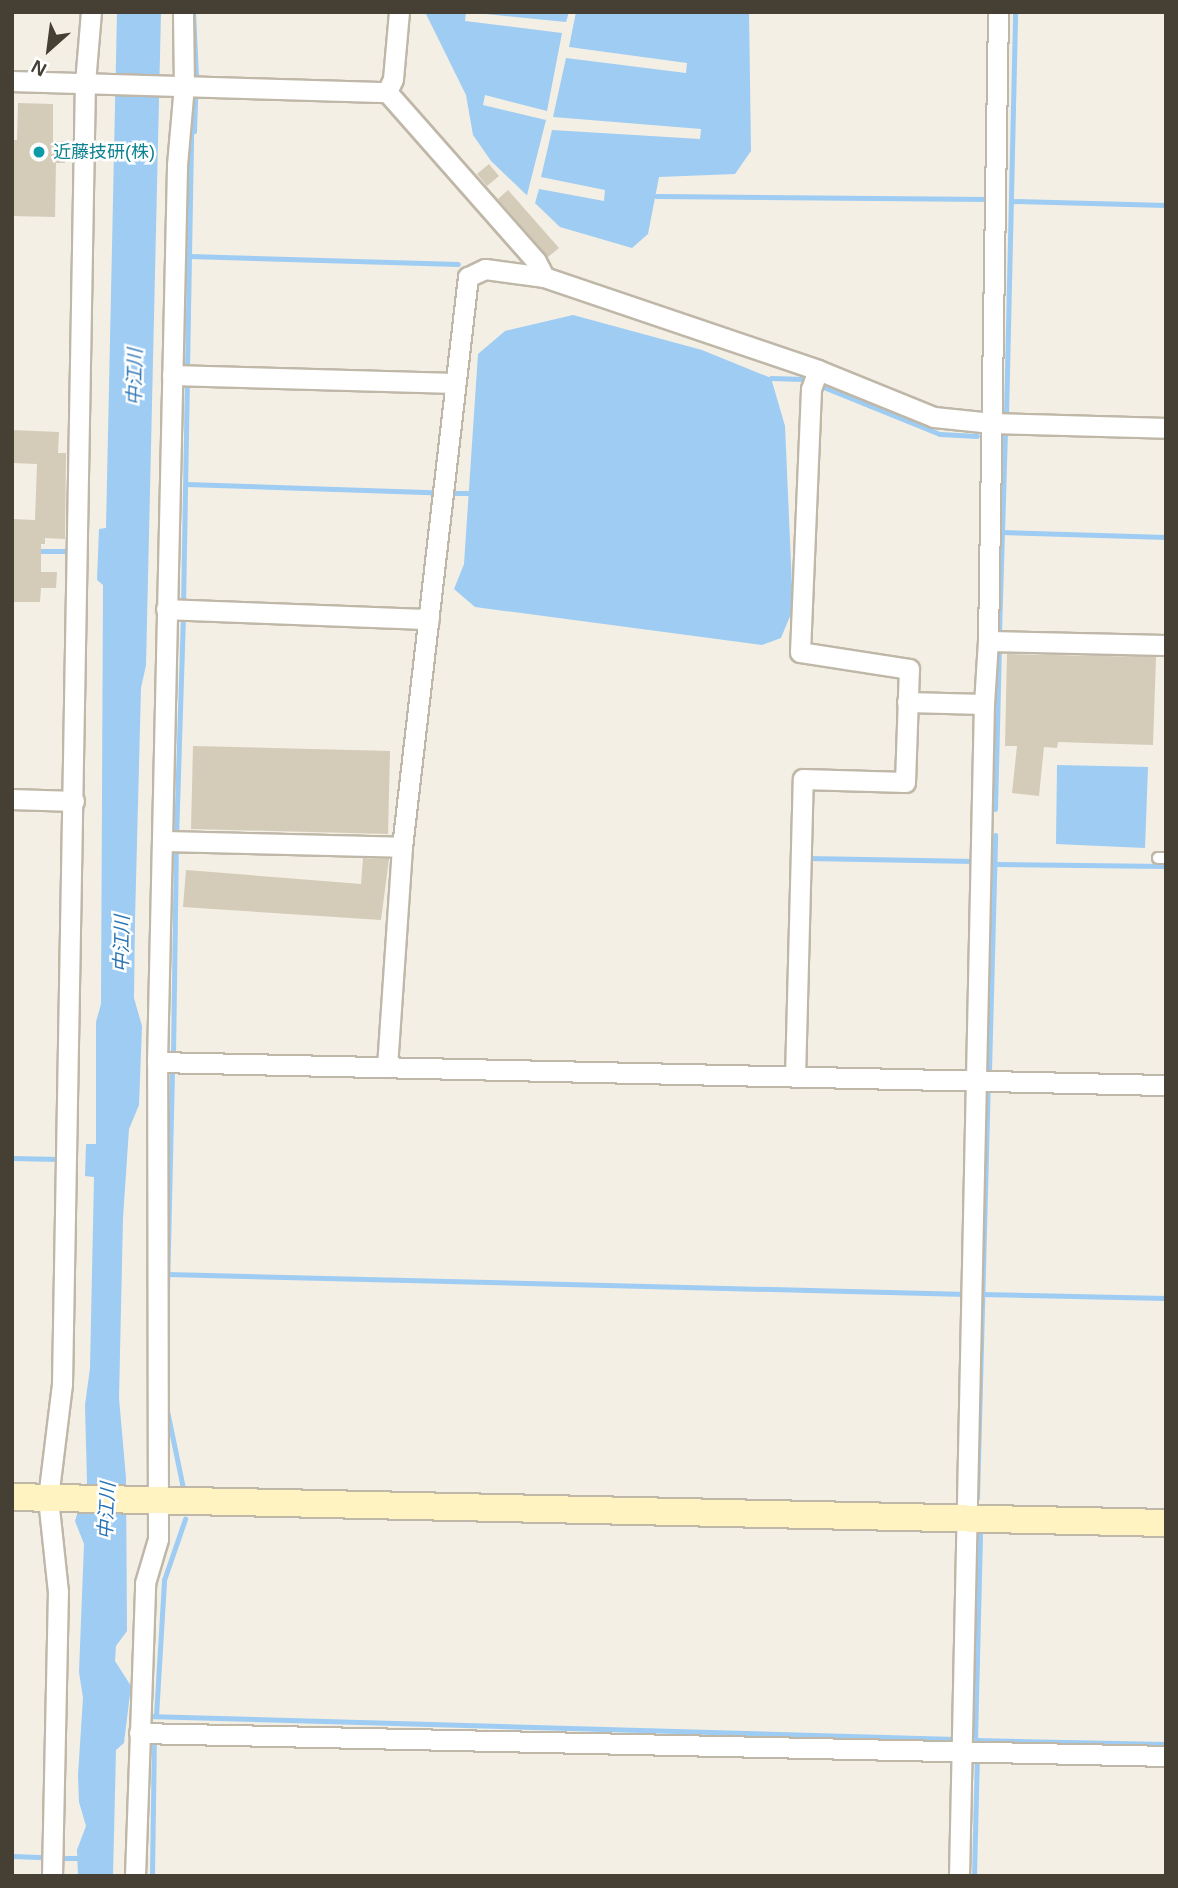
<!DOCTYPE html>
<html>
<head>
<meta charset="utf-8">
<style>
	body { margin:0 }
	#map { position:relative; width:1178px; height:1888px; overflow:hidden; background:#f3efe4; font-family:Helvetica,"Noto Sans JP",sans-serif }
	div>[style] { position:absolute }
	.water>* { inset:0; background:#9eccf3 }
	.pier>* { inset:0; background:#f3efe4 }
	.stream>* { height:5px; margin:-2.5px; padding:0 2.5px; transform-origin:2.5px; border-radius:2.5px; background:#9eccf3 }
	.building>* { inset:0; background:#d5cbb9 }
	.roads { filter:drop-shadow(2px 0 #bfb7a7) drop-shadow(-2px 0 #bfb7a7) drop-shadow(0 2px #bfb7a7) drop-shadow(0 -2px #bfb7a7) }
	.lane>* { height:10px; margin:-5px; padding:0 5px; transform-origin:5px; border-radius:5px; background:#fff }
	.street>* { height:19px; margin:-9.5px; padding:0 9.5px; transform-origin:9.5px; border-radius:9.5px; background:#fff }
	.secondary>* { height:26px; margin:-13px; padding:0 13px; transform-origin:13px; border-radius:13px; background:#fff3c2 }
	.dots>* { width:19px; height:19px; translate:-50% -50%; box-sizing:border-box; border:4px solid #fff; border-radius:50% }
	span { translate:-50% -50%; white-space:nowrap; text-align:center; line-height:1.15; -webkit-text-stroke:5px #fff; paint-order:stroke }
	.culture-label { font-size:18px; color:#0d838f }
	.left { translate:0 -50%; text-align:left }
	.water-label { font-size:19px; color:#2974b5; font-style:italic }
	.frame { position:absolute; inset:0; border:14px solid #453f34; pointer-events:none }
	.north { position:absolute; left:14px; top:14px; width:70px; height:70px; -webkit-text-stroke:5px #fff; paint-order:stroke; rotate:208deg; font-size:19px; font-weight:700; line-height:28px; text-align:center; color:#453f34 }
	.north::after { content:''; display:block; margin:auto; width:24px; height:32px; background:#453f34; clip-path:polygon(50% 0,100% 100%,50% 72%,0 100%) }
</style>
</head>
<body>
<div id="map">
	<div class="water">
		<i style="clip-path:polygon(117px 12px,161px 12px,146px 665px,141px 688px,135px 920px,134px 998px,142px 1026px,139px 1105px,129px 1129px,123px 1218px,119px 1398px,126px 1478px,127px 1631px,116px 1646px,115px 1661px,131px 1686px,124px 1743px,116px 1750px,113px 1876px,78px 1876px,77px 1850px,86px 1826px,79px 1802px,78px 1775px,83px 1698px,79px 1672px,84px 1544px,75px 1521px,87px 1483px,85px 1405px,90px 1368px,94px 1177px,85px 1176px,86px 1144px,96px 1144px,96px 1022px,101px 1004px,103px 585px,97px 580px,99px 529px,106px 528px)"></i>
		<i style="clip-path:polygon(425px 12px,749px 12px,751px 151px,735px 174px,659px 177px,648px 234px,632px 248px,560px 227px,491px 161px,473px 135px,466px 95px)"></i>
		<i style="clip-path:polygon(573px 315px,702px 350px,771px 378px,785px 426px,793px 609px,781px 638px,762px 645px,475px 607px,454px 589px,464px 564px,478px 354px,505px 331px)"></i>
		<i style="clip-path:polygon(1057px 765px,1148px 767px,1145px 848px,1056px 844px)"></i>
	</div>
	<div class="pier">
		<i style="clip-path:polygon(466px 12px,566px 22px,569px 12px,576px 12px,569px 47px,687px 63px,686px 73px,566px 58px,553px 117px,701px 129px,700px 139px,552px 130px,541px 177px,605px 190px,604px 201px,539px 189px,534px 207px,526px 199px,546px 120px,483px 105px,485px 95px,547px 111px,562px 33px,465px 21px)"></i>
	</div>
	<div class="stream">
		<i style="left:193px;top:12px;width:63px;rotate:87.3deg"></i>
		<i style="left:656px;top:196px;width:332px;rotate:0.5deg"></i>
		<i style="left:1011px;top:201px;width:155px;rotate:1.5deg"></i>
		<i style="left:189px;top:256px;width:269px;rotate:1.7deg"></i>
		<i style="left:187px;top:370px;width:238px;rotate:-89deg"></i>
		<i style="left:191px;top:132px;width:3px;rotate:-18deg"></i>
		<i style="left:194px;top:131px;width:35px;rotate:-88deg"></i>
		<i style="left:771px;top:378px;width:32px;rotate:2deg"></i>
		<i style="left:821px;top:386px;width:128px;rotate:22deg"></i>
		<i style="left:940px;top:434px;width:37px;rotate:3deg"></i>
		<i style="left:1006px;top:416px;width:404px;rotate:-88.7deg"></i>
		<i style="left:186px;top:484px;width:246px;rotate:1.9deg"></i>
		<i style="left:451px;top:493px;width:19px"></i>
		<i style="left:1001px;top:532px;width:165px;rotate:1.7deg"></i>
		<i style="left:36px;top:551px;width:31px"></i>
		<i style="left:183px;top:606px;width:226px;rotate:-89deg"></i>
		<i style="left:999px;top:633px;width:202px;rotate:-88.3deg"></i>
		<i style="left:995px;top:809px;width:159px;rotate:-88.6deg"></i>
		<i style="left:176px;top:838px;width:222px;rotate:-88.2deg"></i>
		<i style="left:807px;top:858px;width:168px;rotate:1deg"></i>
		<i style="left:994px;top:864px;width:172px;rotate:0.7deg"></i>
		<i style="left:173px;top:1056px;width:207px;rotate:-89.2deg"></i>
		<i style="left:989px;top:1071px;width:236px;rotate:-88.5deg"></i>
		<i style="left:12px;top:1158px;width:47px;rotate:1.2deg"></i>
		<i style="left:167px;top:1274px;width:799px;rotate:1.43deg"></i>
		<i style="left:167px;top:1291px;width:221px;rotate:-88.7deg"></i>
		<i style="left:980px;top:1294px;width:186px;rotate:1.2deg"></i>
		<i style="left:166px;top:1406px;width:84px;rotate:78.3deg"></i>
		<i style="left:977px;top:1498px;width:408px;rotate:-88.5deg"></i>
		<i style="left:146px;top:1716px;width:809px;rotate:1.63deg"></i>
		<i style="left:156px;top:1716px;width:136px;rotate:-86.6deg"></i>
		<i style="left:164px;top:1580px;width:65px;rotate:-71deg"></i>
		<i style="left:973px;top:1740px;width:193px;rotate:1.2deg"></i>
		<i style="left:975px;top:1740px;width:211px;rotate:-88.6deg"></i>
		<i style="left:12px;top:1856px;width:34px;rotate:2deg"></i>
		<i style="left:65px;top:1858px;width:18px"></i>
		<i style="left:152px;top:1876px;width:137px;rotate:-89.2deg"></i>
		<i style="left:974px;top:1876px;width:120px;rotate:-88.6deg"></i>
	</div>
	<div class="building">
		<i style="clip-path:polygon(18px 103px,53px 104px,53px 141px,66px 141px,65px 163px,56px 163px,55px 217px,12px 216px,12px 140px,17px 140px)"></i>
		<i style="clip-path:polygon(489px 164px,499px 176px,487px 186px,477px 174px)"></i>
		<i style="clip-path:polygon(508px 190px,559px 248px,548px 257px,498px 199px)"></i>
		<i style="clip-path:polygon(12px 430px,59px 432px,58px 453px,66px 453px,65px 539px,45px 538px,45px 544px,41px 544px,41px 572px,57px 572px,56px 588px,41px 588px,40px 602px,14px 602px,12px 519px,35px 520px,37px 464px,12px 463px)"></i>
		<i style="clip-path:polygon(1007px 654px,1156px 657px,1153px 745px,1058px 742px,1057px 748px,1044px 747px,1039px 796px,1012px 793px,1017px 746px,1005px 746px)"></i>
		<i style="clip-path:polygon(193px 746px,390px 751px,388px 834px,191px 829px)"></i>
		<i style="clip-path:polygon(363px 858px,389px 859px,381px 920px,183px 907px,186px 870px,361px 884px)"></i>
	</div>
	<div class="roads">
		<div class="lane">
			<i style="left:1158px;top:858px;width:8px"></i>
		</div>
		<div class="street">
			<i style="left:12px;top:81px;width:375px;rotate:1.7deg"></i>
			<i style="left:387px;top:92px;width:225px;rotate:48.6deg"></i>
			<i style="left:536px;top:261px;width:18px;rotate:63deg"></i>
			<i style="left:387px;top:92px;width:14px;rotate:-65deg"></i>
			<i style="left:393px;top:79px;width:67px;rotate:-84.9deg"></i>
			<i style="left:172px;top:375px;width:283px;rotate:1.6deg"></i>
			<i style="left:166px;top:609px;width:263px;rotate:2.2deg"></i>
			<i style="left:988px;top:641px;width:178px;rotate:1.3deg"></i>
			<i style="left:907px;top:702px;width:77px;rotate:1.5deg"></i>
			<i style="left:12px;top:799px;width:62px;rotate:1.8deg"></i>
			<i style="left:164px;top:841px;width:238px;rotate:1.4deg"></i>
			<i style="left:157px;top:1062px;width:1009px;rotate:1.31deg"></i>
			<i style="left:387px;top:1067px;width:221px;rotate:-86.1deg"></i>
			<i style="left:402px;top:847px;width:574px;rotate:-83.4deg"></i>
			<i style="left:468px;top:277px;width:19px;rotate:-25deg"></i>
			<i style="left:485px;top:269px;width:60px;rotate:7.7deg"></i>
			<i style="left:544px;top:277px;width:289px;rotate:18.7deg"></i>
			<i style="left:818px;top:370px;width:125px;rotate:22.1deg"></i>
			<i style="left:934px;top:417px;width:58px;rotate:5.9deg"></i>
			<i style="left:992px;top:423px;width:174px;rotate:1.6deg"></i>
			<i style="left:795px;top:1077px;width:298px;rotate:-88.5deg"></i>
			<i style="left:803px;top:779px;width:102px;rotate:1.7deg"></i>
			<i style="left:905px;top:782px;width:113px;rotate:-88deg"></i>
			<i style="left:909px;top:669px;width:110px;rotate:-171.1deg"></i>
			<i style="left:800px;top:652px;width:263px;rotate:-87.6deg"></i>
			<i style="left:811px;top:389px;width:20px;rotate:-70deg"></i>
			<i style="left:139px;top:1733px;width:1027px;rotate:1.28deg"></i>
			<i style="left:52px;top:1876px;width:284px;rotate:-88.8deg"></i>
			<i style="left:58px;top:1592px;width:95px;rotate:-96.1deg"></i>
			<i style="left:48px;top:1498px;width:115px;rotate:-83deg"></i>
			<i style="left:62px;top:1384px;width:1301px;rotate:-88.99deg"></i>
			<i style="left:85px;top:83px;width:71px;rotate:-85.2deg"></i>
			<i style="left:135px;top:1876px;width:293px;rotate:-88deg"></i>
			<i style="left:145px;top:1583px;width:46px;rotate:-73.5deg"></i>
			<i style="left:158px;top:1539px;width:477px;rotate:-90.1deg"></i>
			<i style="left:157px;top:1062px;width:897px;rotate:-88.72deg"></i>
			<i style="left:177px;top:165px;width:80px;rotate:-85deg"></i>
			<i style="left:184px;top:85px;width:73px;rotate:-90.8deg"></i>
			<i style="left:959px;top:1876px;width:1172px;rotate:-88.78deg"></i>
			<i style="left:984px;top:704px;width:63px;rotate:-86.4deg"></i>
			<i style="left:988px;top:641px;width:629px;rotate:-89.09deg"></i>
		</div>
		<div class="secondary">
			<i style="left:12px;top:1497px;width:1154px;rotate:1.29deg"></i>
		</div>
	</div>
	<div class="dots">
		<i style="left:39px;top:152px;background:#0f9aa8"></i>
	</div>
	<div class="culture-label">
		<span class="left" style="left:53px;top:152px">近藤技研(株)</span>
	</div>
	<div class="water-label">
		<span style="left:135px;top:377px;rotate:-89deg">中江川</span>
		<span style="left:122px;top:944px;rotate:-89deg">中江川</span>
		<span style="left:107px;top:1511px;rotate:-87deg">中江川</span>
	</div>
	<div class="frame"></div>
	<div class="north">N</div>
</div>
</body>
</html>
